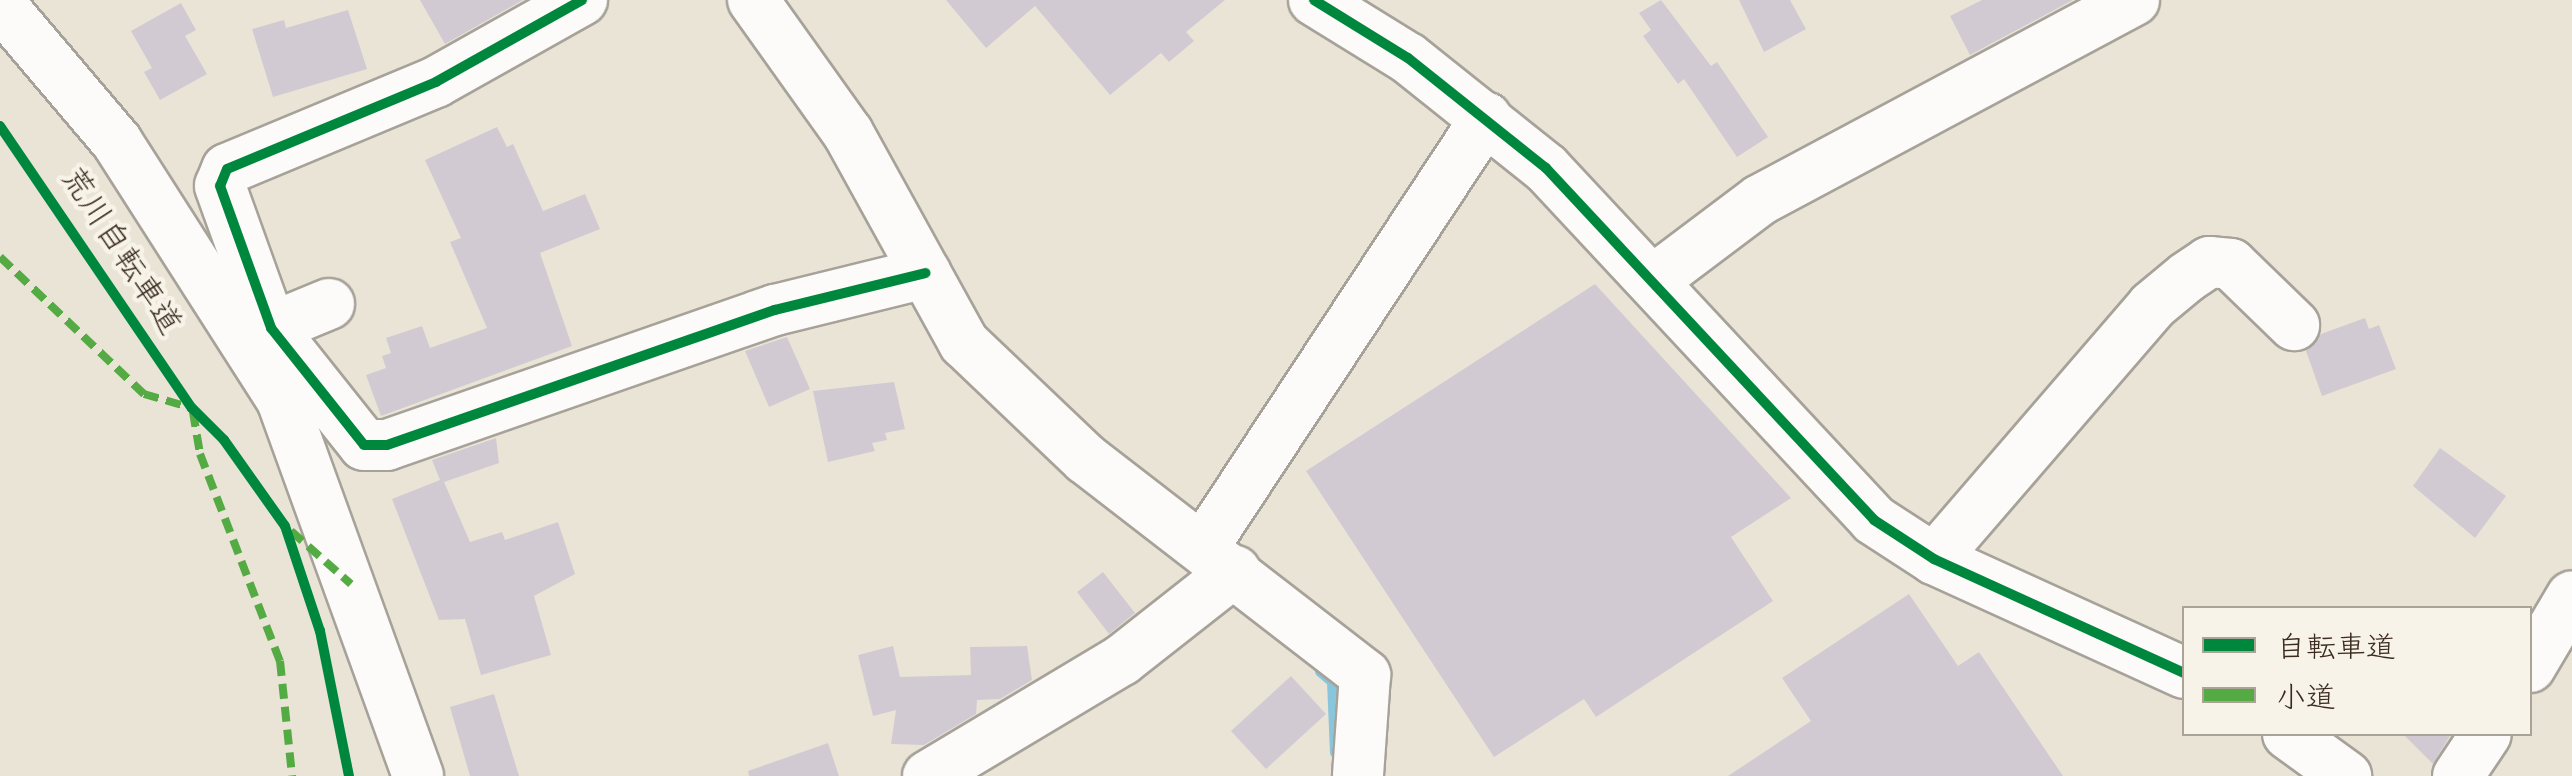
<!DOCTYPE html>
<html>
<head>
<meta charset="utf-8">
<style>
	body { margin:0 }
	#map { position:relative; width:2572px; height:776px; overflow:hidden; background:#eae4d7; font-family:"Gochi Hand","Klee One",sans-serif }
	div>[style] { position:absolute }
	.stream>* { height:11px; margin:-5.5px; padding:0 5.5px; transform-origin:5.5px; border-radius:5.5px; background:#89c6db }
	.building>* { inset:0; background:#d2cad2 }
	.roads { filter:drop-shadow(2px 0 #a7a299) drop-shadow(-2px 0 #a7a299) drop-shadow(0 2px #a7a299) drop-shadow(0 -2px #a7a299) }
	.minor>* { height:50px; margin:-25px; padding:0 25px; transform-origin:25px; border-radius:25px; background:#fcfbf9 }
	.quiet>* { height:8px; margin-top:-4px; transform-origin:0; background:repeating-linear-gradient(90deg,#55ab43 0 15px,transparent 0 23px) }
	.cycleway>* { height:10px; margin:-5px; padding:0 5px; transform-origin:5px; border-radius:5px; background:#00873e }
	span { translate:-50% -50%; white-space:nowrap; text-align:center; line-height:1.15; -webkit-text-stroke:9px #f7f3e8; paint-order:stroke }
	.street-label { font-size:32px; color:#3b2a1e }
	.legend { position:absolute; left:2182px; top:606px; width:350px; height:130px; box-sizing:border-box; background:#f7f3e8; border:2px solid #aca397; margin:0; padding:12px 18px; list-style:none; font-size:30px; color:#3b2a1e }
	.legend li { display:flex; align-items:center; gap:20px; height:50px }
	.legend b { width:50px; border:2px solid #aca397 }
</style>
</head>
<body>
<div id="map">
	<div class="stream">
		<i style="left:1320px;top:671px;width:16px;rotate:40deg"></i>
		<i style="left:1332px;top:681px;width:71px;rotate:87.6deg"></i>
	</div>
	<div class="building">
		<i style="clip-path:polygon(420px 0,523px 0,445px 44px)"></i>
		<i style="clip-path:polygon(946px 0,1225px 0,1186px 32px,1194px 41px,1169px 62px,1161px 53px,1110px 95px,1035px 6px,986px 48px)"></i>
		<i style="clip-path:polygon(1661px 0,1711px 66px,1717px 62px,1768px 137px,1737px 157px,1684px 79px,1678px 84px,1643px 36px,1651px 30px,1639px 13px)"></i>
		<i style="clip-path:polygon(1739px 0,1790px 0,1806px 29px,1764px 52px)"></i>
		<i style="clip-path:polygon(1982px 0,2073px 0,1970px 55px,1950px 16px)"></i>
		<i style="clip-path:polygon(181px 3px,196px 30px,185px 36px,207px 74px,160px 100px,144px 72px,152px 68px,131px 31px)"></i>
		<i style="clip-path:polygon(348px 10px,367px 69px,273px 97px,252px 29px,284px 20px,286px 28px)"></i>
		<i style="clip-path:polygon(497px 127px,507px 147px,513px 144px,543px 211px,585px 194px,600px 229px,540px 253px,572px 346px,381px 416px,366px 375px,386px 368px,382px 356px,391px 353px,386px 338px,422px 326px,430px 348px,487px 328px,450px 242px,461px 238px,425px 160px)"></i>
		<i style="clip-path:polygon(1595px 284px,1791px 498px,1731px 537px,1773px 601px,1596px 717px,1584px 699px,1494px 757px,1306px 471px)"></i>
		<i style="clip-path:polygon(2365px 318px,2369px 329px,2379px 325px,2396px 369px,2322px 396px,2306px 351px,2321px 334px)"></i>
		<i style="clip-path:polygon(787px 337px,810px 389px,769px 407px,745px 351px)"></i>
		<i style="clip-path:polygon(894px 382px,905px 429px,885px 433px,887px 440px,872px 443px,875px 451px,828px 462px,813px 391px)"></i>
		<i style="clip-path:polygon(496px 438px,499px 463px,444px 482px,470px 542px,502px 532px,505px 540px,558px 522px,575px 574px,534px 596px,551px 655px,481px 675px,465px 619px,439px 620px,392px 499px,440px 480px,432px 460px)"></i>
		<i style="clip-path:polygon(2440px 448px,2506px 496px,2475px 538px,2413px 486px)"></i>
		<i style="clip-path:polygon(1103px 572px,1135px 613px,1109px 634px,1077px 592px)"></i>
		<i style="clip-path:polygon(1909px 594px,1958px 666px,1979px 652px,2063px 776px,1728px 776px,1811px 721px,1782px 678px)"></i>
		<i style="clip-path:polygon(893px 646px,900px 677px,971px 675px,970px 647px,1027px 646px,1032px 680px,1000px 699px,977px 700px,976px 714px,924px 745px,891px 744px,896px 710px,873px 716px,858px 655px)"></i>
		<i style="clip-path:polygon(1291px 676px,1326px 714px,1266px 769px,1231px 731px)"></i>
		<i style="clip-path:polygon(494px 694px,519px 776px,470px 776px,450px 707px)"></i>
		<i style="clip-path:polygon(2403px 734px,2451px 734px,2433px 764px)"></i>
		<i style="clip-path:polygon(828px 743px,839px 776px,749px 776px,748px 771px)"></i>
	</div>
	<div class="roads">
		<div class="minor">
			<i style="left:582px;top:0;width:167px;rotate:150.7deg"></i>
			<i style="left:436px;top:82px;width:226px;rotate:157.4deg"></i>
			<i style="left:227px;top:169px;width:18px;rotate:112deg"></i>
			<i style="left:220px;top:186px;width:151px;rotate:70.2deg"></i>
			<i style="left:271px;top:328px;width:149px;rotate:51.5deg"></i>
			<i style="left:364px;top:445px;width:23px"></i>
			<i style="left:387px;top:445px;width:411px;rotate:-19.2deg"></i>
			<i style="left:775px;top:310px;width:155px;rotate:-13.8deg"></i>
			<i style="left:753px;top:0;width:163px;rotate:54.5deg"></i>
			<i style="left:848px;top:133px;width:240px;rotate:61.1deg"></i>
			<i style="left:964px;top:343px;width:168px;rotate:43.6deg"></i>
			<i style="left:1086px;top:459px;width:353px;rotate:37.7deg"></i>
			<i style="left:1365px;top:675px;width:101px;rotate:94deg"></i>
			<i style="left:1314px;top:0;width:110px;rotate:31.7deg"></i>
			<i style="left:1408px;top:58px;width:176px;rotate:38.6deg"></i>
			<i style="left:1546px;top:168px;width:481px;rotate:47deg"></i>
			<i style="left:1874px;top:520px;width:72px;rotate:33deg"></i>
			<i style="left:1934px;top:559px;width:275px;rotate:24.5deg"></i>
			<i style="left:0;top:4px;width:181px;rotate:49.7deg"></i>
			<i style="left:117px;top:142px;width:306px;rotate:57.4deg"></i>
			<i style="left:282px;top:400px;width:400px;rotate:70.1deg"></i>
			<i style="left:1655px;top:279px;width:131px;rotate:-37deg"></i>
			<i style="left:1760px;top:200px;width:424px;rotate:-28.1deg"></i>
			<i style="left:244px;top:339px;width:92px;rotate:-22.4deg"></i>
			<i style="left:1204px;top:546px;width:513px;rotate:-56.62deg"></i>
			<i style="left:1934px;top:559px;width:334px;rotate:-49.2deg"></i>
			<i style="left:2152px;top:306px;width:45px;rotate:-39.6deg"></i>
			<i style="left:2187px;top:277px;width:27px;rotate:-34deg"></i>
			<i style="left:2209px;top:262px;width:22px;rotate:5deg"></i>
			<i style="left:2231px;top:264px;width:88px;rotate:44.1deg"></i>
			<i style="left:2530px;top:667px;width:82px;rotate:-59.4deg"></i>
			<i style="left:2288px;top:734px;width:72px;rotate:35.9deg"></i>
			<i style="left:928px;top:776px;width:226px;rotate:-30.9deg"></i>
			<i style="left:1122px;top:660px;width:144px;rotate:-38.2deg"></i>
			<i style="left:2458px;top:776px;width:50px;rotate:-56.3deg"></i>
		</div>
	</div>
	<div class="quiet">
		<i style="left:0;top:257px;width:199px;rotate:43.6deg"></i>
		<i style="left:144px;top:394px;width:50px;rotate:16.3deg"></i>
		<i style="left:193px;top:412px;width:43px;rotate:80.5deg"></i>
		<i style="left:200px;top:454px;width:222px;rotate:68.9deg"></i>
		<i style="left:280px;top:661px;width:116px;rotate:84deg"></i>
		<i style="left:291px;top:531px;width:80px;rotate:41.5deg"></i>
	</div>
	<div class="cycleway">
		<i style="left:582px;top:0;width:167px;rotate:150.7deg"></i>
		<i style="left:436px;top:82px;width:226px;rotate:157.4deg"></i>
		<i style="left:227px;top:169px;width:18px;rotate:112deg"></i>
		<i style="left:220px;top:186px;width:151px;rotate:70.2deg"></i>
		<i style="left:271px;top:328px;width:149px;rotate:51.5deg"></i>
		<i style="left:364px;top:445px;width:23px"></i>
		<i style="left:387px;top:445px;width:411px;rotate:-19.2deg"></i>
		<i style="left:775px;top:310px;width:155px;rotate:-13.8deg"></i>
		<i style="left:1314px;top:0;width:110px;rotate:31.7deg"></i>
		<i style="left:1408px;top:58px;width:176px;rotate:38.6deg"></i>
		<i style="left:1546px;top:168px;width:481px;rotate:47deg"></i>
		<i style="left:1874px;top:520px;width:72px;rotate:33deg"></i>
		<i style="left:1934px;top:559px;width:275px;rotate:24.5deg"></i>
		<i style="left:0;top:126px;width:341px;rotate:55.8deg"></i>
		<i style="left:192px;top:408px;width:45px;rotate:45deg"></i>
		<i style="left:224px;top:440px;width:105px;rotate:54.7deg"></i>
		<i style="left:285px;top:526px;width:111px;rotate:71.6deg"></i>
		<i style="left:320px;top:631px;width:148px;rotate:78.7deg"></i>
	</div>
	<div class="street-label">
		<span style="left:118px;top:253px;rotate:57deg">荒川自転車道</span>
	</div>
	<ul class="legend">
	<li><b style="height:12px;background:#00873e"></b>自転車道</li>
	<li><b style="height:12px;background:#55ab43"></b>小道</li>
	</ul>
</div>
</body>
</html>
